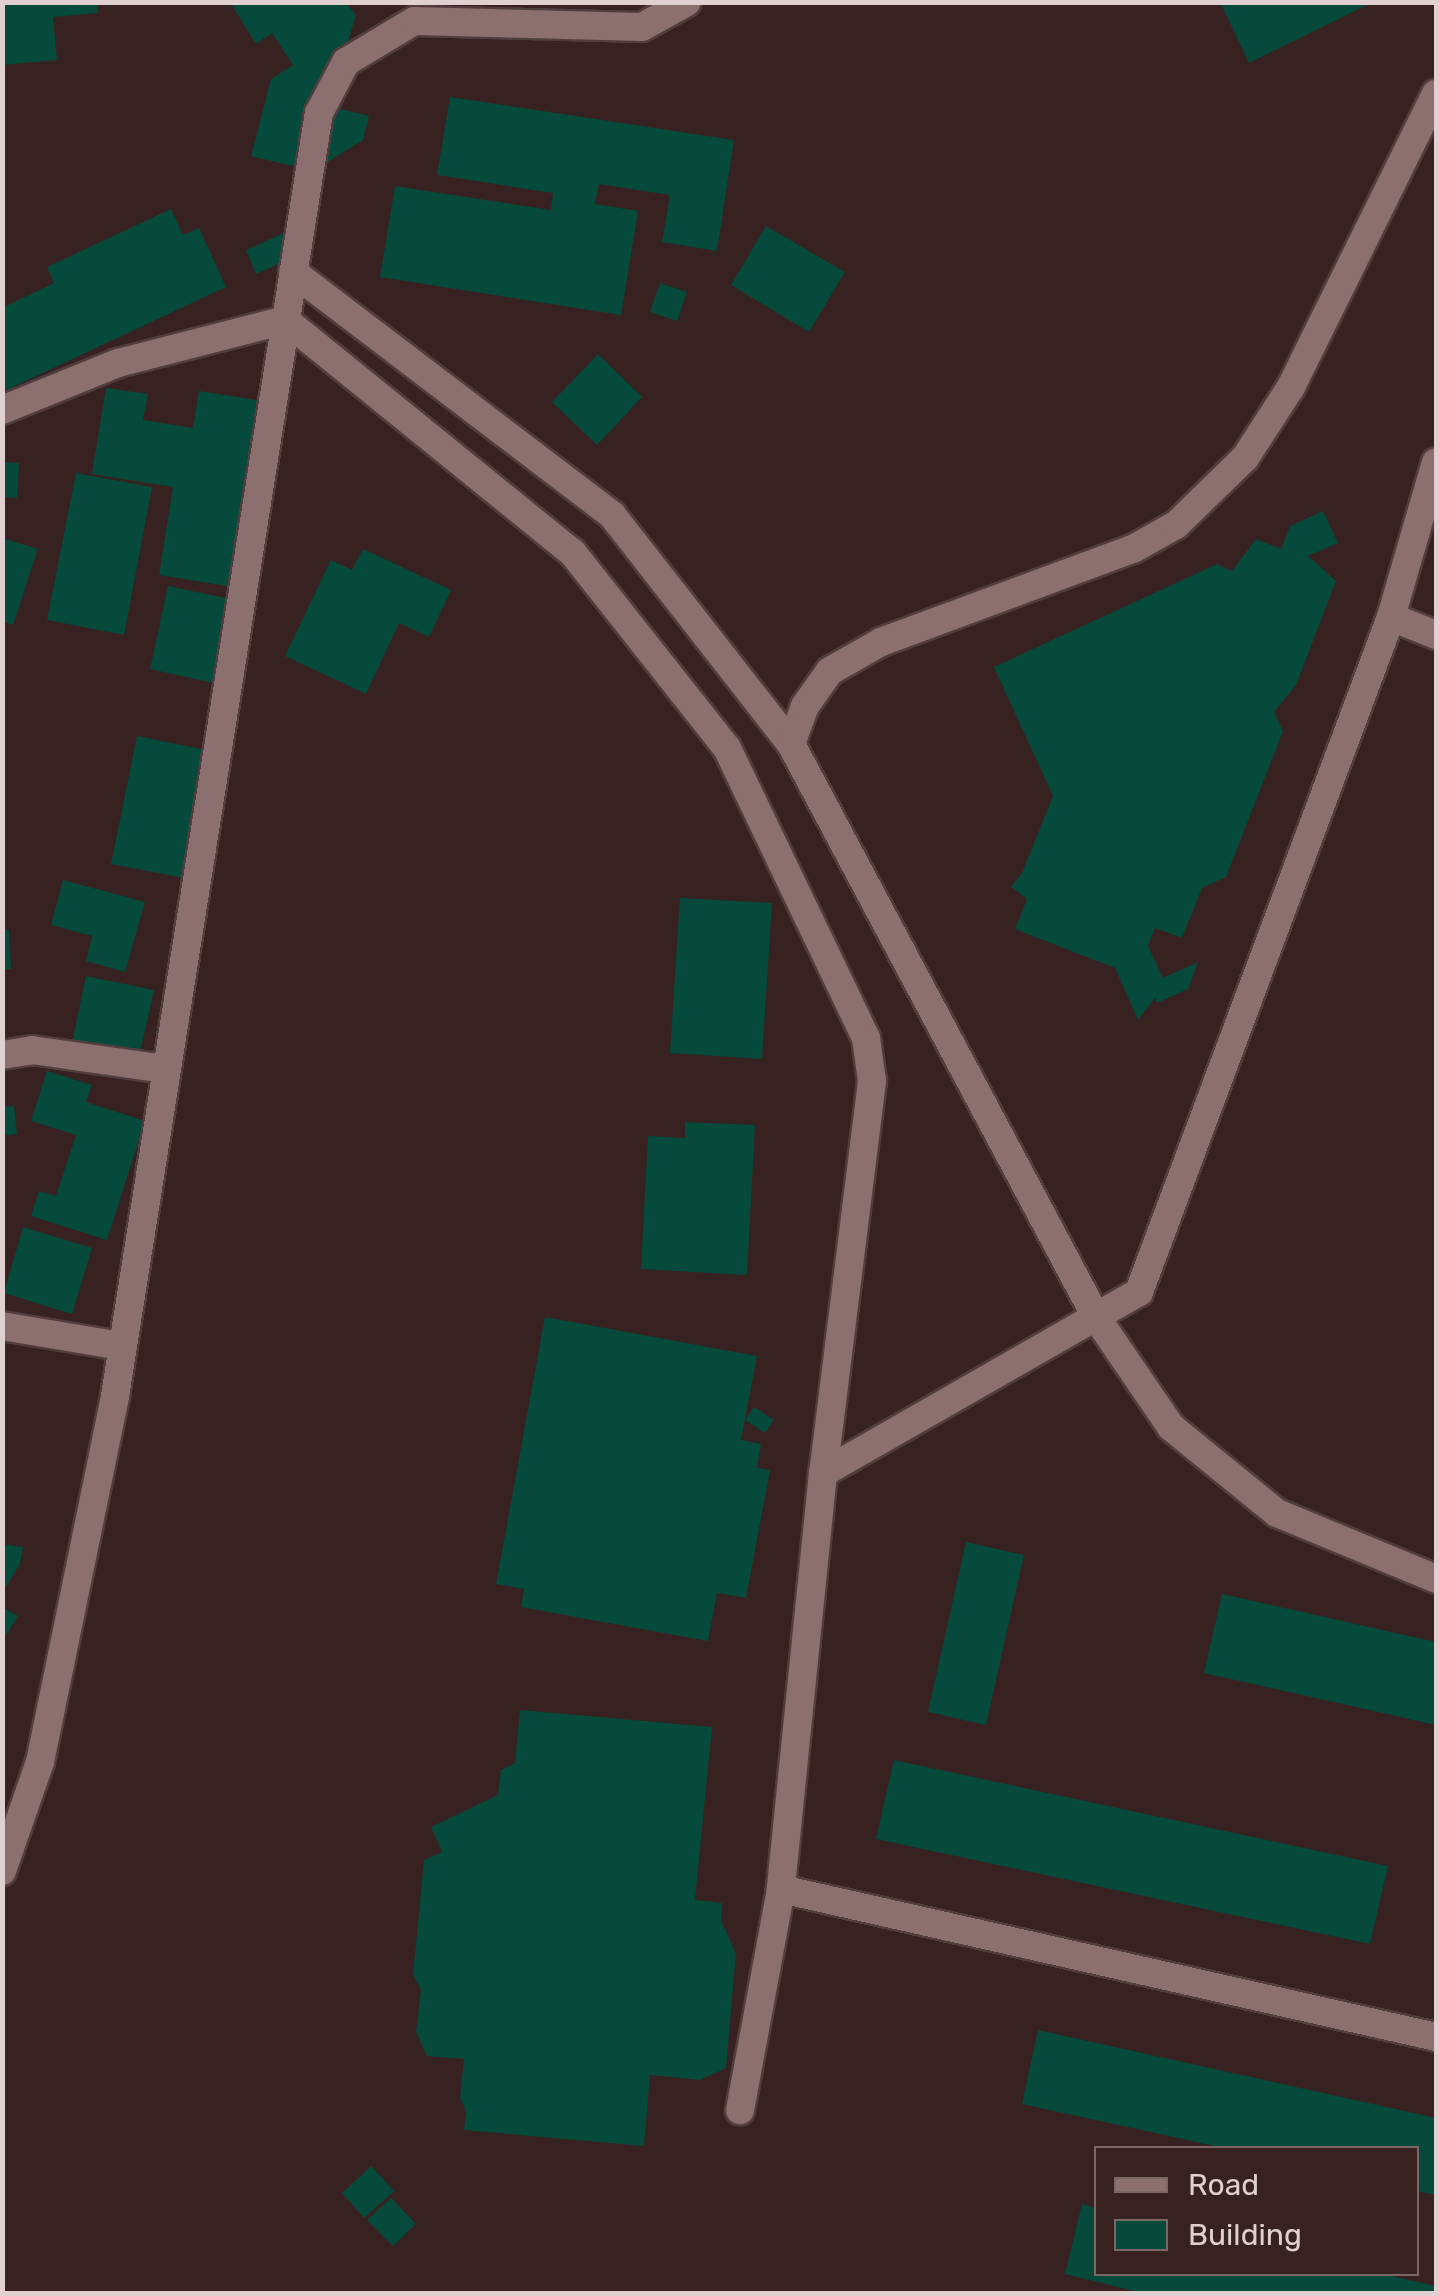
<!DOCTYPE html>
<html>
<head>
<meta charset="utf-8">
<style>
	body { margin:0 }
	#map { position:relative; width:1439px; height:2296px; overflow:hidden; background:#382121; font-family:Rubik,sans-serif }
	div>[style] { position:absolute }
	.building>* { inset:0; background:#054a3b }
	.roads { filter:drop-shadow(2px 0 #513d3e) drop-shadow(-2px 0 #513d3e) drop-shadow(0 2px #513d3e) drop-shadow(0 -2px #513d3e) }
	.minor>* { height:28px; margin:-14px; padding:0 14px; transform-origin:14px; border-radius:14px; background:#8c6f6f }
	span { translate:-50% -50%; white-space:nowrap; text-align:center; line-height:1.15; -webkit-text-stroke:8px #382121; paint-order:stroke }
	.frame { position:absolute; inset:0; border:5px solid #e1d0d0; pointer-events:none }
	.legend { position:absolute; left:1094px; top:2146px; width:325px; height:130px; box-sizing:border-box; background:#382121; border:2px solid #7c6767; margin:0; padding:12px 18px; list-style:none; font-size:30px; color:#e1d0d0 }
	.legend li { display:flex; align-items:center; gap:20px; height:50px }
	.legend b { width:50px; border:2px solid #7c6767 }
</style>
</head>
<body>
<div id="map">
	<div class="building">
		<i style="clip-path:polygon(2px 2px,97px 2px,98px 13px,53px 17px,57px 60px,2px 65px)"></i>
		<i style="clip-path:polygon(230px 2px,345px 2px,356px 15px,329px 106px,369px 116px,363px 140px,313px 171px,251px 156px,271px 79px,293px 65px,272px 33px,256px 44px)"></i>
		<i style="clip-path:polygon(1220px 2px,1373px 2px,1249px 63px)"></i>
		<i style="clip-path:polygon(450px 97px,734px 140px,717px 251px,662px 242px,670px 195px,599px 184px,595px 204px,638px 211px,621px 315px,380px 277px,395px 186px,551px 210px,553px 193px,437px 175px)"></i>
		<i style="clip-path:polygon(171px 209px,183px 235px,199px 228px,226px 287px,2px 392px,2px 308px,54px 283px,47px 267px)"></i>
		<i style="clip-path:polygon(299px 226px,310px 250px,256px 274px,246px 250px)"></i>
		<i style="clip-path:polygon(766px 226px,845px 272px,809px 332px,731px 285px)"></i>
		<i style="clip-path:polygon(660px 283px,687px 292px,677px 321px,650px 312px)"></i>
		<i style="clip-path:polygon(598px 354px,642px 397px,597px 445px,552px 402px)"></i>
		<i style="clip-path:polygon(106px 388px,148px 394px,143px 420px,193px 428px,199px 391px,263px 401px,233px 587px,159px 575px,173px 487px,92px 474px)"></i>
		<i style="clip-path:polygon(2px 462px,19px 463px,17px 498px,2px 497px)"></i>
		<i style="clip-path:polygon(76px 473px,152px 487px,124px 635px,47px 620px)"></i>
		<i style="clip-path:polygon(1323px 511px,1338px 543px,1308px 556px,1336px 581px,1296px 685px,1274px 712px,1283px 731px,1226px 877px,1202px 888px,1182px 938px,1155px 928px,1148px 946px,1163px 978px,1198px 962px,1188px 989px,1157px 1003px,1155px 998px,1138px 1020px,1115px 968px,1015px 929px,1027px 899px,1011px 887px,1022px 873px,1053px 796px,994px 667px,1217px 564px,1232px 571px,1256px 539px,1281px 549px,1290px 526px)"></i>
		<i style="clip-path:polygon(2px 538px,38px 549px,13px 625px,2px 621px)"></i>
		<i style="clip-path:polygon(363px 549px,451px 590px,429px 637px,399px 623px,366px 694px,285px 656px,331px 560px,352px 570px)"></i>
		<i style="clip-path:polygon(168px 586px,249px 603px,231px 687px,150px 669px)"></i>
		<i style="clip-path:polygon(137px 736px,225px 754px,199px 881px,111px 864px)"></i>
		<i style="clip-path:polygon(63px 880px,145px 902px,125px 972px,86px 961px,92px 936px,51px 925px)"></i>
		<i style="clip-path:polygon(680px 898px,772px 903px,762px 1059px,670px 1053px)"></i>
		<i style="clip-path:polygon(2px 930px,9px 930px,11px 969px,2px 970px)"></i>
		<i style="clip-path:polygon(86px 976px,154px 990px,139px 1057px,72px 1043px)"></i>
		<i style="clip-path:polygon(47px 1071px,92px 1085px,86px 1102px,145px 1121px,107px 1240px,31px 1216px,39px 1191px,56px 1196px,76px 1135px,31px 1121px)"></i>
		<i style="clip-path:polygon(14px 1106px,17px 1134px,2px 1136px,2px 1107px)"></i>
		<i style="clip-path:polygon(685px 1122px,755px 1125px,747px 1275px,641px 1269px,648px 1136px,685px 1138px)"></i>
		<i style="clip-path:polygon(23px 1227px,92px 1248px,72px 1314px,4px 1293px)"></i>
		<i style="clip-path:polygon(545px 1317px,757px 1356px,741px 1440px,761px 1444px,757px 1468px,770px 1470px,746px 1598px,717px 1593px,708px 1641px,521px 1607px,524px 1589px,496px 1584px)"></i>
		<i style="clip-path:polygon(754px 1407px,774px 1420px,765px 1433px,745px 1420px)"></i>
		<i style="clip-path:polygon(966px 1542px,1024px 1555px,986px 1725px,928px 1712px)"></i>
		<i style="clip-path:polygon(2px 1544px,23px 1547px,20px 1564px,2px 1593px)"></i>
		<i style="clip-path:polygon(1222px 1594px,1436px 1642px,1436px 1725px,1204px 1673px)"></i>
		<i style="clip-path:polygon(2px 1607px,18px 1616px,2px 1642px)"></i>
		<i style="clip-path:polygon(520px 1710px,712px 1727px,695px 1900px,722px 1903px,721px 1920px,736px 1954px,726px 2068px,700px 2080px,650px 2075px,644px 2146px,464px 2130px,466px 2111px,460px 2098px,464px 2059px,427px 2056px,416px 2032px,421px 1990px,413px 1975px,424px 1860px,442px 1852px,431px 1827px,498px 1795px,501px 1770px,515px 1763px)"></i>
		<i style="clip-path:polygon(894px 1760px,1388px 1866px,1370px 1944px,876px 1839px)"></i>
		<i style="clip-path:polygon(1038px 2030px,1436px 2118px,1436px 2195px,1416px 2191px,1416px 2148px,1224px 2148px,1022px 2104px)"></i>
		<i style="clip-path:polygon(371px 2166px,394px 2191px,364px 2218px,342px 2193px)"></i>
		<i style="clip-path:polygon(391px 2198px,416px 2224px,393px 2246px,367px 2220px)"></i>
		<i style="clip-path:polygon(1082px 2204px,1096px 2208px,1096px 2274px,1382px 2274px,1436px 2286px,1436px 2294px,1147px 2294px,1065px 2274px)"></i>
	</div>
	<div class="roads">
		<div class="minor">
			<i style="left:293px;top:272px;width:401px;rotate:37.3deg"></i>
			<i style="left:612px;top:515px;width:291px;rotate:52deg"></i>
			<i style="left:791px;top:744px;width:649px;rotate:61.97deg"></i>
			<i style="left:1096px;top:1317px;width:133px;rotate:55.7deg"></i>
			<i style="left:1171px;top:1427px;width:136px;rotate:39.1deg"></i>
			<i style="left:1277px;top:1513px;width:172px;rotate:22.5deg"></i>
			<i style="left:2px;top:410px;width:125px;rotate:-22.1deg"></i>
			<i style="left:118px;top:363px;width:172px;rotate:-14.4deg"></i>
			<i style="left:285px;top:320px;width:369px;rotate:39deg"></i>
			<i style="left:572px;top:552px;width:250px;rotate:51.7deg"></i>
			<i style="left:727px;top:748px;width:322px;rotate:64.4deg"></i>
			<i style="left:866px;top:1038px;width:43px;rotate:82.1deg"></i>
			<i style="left:872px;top:1081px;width:395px;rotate:97.1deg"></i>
			<i style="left:823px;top:1473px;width:418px;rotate:95.8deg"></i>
			<i style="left:781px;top:1889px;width:225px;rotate:100.5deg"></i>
			<i style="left:1391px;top:617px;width:48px;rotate:21.8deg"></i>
			<i style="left:791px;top:744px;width:40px;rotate:-69.8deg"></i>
			<i style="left:805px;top:706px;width:43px;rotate:-54.5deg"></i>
			<i style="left:830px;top:671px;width:59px;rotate:-29.6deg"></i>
			<i style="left:881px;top:642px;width:269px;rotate:-20.3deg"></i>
			<i style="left:1133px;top:549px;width:49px;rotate:-29.2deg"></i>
			<i style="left:1176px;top:525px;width:96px;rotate:-44.2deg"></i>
			<i style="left:1245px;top:458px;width:85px;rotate:-57.1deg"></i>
			<i style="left:1291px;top:387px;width:327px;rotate:-63.7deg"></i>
			<i style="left:2px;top:1055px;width:30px;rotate:-9deg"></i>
			<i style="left:32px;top:1050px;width:135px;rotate:8.1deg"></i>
			<i style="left:2px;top:1326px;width:122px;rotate:9.5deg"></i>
			<i style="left:823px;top:1473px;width:364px;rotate:-29.8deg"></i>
			<i style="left:1139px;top:1292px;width:721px;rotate:-69.53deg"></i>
			<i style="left:1391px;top:617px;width:161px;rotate:-73.8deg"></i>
			<i style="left:2px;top:1871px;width:115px;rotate:-70.8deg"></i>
			<i style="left:40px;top:1762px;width:374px;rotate:-78.4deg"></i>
			<i style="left:115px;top:1396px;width:1299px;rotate:-80.97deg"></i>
			<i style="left:319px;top:113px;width:58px;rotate:-62.1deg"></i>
			<i style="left:346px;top:62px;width:79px;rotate:-31.1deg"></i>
			<i style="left:414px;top:21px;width:228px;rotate:1.5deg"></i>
			<i style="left:642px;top:27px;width:51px;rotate:-29.1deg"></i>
			<i style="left:781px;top:1889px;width:672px;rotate:12.73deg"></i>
		</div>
	</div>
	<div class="frame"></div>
	<ul class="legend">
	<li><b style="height:12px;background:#8c6f6f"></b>Road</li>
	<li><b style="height:28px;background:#054a3b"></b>Building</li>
	</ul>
</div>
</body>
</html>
